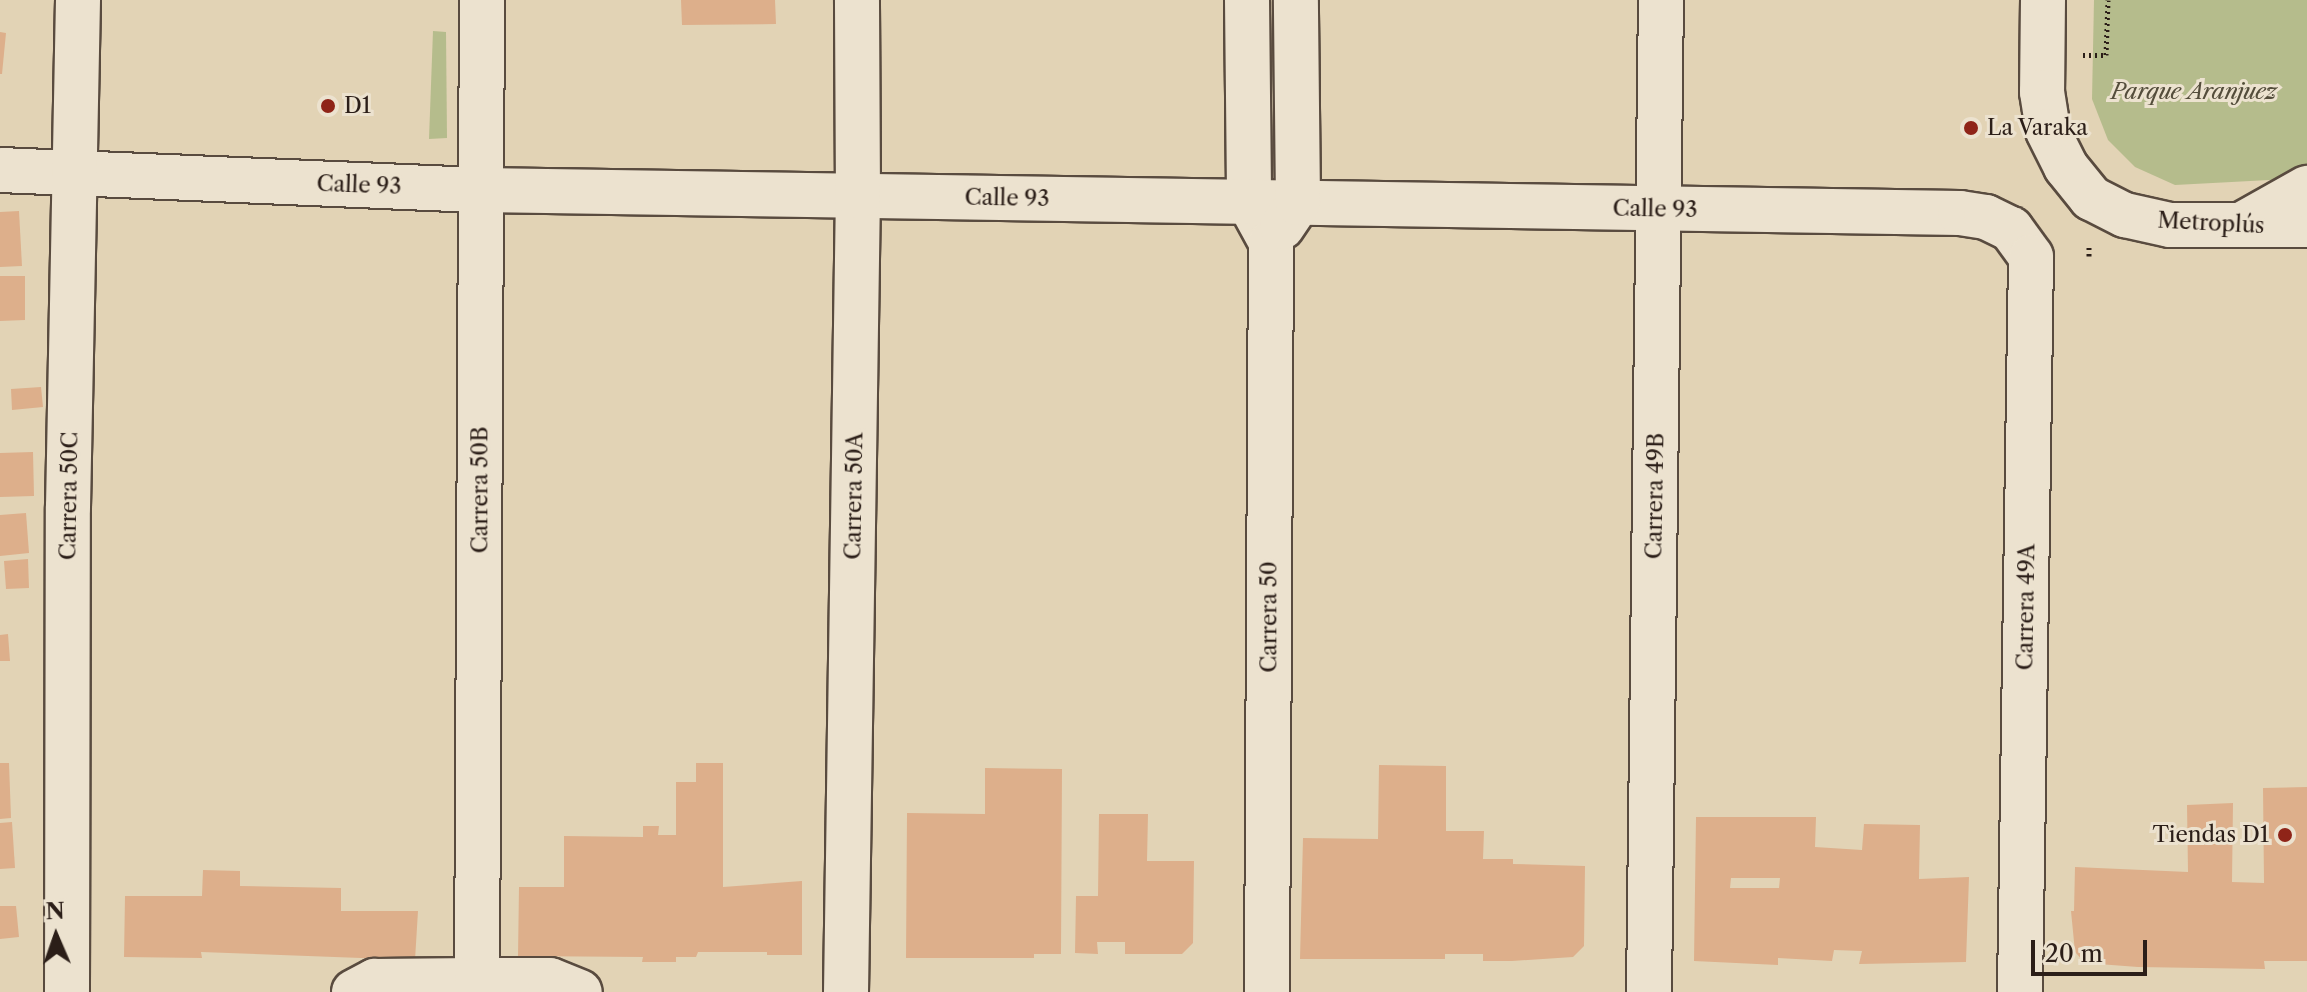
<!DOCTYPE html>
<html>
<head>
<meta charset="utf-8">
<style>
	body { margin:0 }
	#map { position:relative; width:2307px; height:992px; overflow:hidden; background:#e2d3b5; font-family:"Libre Caslon Text",serif }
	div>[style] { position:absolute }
	.green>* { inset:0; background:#b5bc8c }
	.building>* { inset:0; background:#ddaf8b }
	.path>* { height:5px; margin-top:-2.5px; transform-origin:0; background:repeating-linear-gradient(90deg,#2b1e18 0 2px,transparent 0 6px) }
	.roads { filter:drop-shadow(2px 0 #594b3f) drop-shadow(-2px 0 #594b3f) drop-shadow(0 2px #594b3f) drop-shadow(0 -2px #594b3f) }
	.minor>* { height:44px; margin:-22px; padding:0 22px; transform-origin:22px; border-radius:22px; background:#ece2cf }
	.dots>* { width:22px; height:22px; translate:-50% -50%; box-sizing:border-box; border:4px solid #ece2cf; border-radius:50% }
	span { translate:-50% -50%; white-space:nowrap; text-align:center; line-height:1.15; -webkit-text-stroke:6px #ece2cf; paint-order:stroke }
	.park-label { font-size:22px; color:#544d3b; font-style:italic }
	.poi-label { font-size:22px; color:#2b1e18 }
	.left { translate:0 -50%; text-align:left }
	.right { translate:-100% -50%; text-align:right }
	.street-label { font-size:22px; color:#2b1e18 }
	.north { position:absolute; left:16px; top:896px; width:80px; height:80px; -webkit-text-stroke:6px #ece2cf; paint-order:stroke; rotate:358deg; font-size:22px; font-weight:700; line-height:32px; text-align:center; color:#2b1e18 }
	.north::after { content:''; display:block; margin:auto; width:28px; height:36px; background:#2b1e18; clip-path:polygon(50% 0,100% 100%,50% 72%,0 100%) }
	.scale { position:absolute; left:2031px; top:940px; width:116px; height:36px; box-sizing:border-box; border:4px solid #2b1e18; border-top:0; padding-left:10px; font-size:24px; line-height:28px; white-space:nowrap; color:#2b1e18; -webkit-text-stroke:6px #ece2cf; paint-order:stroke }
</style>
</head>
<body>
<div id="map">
	<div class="green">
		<i style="clip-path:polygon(2094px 0,2307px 0,2307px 178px,2175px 185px,2135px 167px,2108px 140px,2092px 99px)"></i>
		<i style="clip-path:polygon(433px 31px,446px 32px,447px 138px,429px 139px)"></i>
	</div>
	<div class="building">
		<i style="clip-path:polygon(681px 0,775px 0,776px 24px,682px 25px)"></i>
		<i style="clip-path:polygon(0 32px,6px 33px,2px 74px,0 74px)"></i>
		<i style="clip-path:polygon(19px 211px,22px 266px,0 267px,0 212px)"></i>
		<i style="clip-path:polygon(0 276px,25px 276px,25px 320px,0 321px)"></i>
		<i style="clip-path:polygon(41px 387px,43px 407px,12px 410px,11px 389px)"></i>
		<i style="clip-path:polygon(33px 452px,34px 496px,0 497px,0 453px)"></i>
		<i style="clip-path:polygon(26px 513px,29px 553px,0 556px,0 515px)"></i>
		<i style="clip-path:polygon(28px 559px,29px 588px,6px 589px,4px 561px)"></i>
		<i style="clip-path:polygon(8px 634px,10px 661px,0 661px,0 635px)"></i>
		<i style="clip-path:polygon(0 763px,9px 763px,11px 818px,0 819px)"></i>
		<i style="clip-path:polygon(696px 763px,723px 763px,723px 887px,802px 881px,802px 955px,767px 955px,767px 952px,698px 952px,696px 957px,676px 957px,676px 962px,642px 962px,643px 957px,518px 956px,519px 887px,564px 887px,564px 836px,643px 837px,643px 826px,659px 826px,658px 835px,676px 835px,676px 782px,696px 782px)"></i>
		<i style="clip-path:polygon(1379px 765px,1446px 766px,1446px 831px,1484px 831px,1483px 859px,1513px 859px,1513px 864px,1585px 866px,1584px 946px,1573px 957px,1512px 961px,1483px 961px,1483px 954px,1445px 954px,1445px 959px,1300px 959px,1303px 838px,1378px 839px)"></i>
		<i style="clip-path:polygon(985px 768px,1062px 769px,1061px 954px,1034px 954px,1034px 958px,906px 958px,907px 813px,985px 814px)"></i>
		<i style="clip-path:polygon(2307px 787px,2307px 961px,2264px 961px,2265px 969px,2138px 967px,2085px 963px,2075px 952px,2071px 911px,2074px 911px,2075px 867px,2188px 872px,2187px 805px,2233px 803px,2232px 882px,2264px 883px,2263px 788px)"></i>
		<i style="clip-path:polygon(1099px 814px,1148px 814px,1147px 861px,1194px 861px,1193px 943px,1182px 954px,1125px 954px,1125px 942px,1097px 942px,1098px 954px,1075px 953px,1076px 896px,1098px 896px)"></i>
		<i style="clip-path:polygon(evenodd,1696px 817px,1816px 817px,1815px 847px,1862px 850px,1864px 824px,1920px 825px,1919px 879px,1969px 877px,1966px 962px,1859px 964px,1862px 951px,1834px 950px,1832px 961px,1778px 958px,1778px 965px,1694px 961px,1696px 817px,1731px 878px,1780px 878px,1779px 888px,1730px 888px,1731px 878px)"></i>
		<i style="clip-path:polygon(12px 822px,15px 868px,0 869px,0 823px)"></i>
		<i style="clip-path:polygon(203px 870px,240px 871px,240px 886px,341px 888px,341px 911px,418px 911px,415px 960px,201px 952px,202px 958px,124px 957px,125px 896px,202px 896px)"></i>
		<i style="clip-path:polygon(0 906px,16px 906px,19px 937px,0 939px)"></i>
	</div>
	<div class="path">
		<i style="left:2083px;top:55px;width:23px"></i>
		<i style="left:2106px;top:55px;width:55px;rotate:-87.9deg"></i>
		<i style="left:2089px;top:256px;width:12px;rotate:-90deg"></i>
	</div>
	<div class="roads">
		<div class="minor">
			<i style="left:1247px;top:0;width:202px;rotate:89.4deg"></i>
			<i style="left:1249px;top:202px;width:46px;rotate:61.2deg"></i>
			<i style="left:1271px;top:242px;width:750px;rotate:90.31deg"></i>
			<i style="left:2043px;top:0;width:92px;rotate:90.6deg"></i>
			<i style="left:2042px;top:92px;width:39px;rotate:81deg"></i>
			<i style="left:2048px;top:131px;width:40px;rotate:63.4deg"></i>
			<i style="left:2066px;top:167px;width:40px;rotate:51deg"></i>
			<i style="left:2091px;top:198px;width:38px;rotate:27deg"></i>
			<i style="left:2125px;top:215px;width:46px;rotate:12.5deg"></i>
			<i style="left:2170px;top:225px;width:137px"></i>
			<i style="left:0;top:170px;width:481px;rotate:2.4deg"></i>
			<i style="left:481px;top:190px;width:1479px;rotate:0.89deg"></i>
			<i style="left:1960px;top:213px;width:26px;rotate:9deg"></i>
			<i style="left:1986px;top:217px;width:28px;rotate:26deg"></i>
			<i style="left:2011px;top:229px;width:34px;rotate:54deg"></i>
			<i style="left:2031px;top:257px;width:735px;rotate:90.86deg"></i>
			<i style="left:2241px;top:225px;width:76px;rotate:-29.3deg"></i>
			<i style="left:1282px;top:227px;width:29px;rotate:-56deg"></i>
			<i style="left:1298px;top:203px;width:203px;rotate:-90.6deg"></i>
			<i style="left:477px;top:980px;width:980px;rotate:-89.71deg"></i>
			<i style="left:67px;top:992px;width:485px;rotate:-89.9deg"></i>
			<i style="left:68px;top:507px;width:507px;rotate:-88.87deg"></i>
			<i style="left:354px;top:992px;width:24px;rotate:-28deg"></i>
			<i style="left:375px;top:981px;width:102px;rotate:-0.6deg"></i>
			<i style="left:477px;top:980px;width:73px"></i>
			<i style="left:550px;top:980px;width:32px;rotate:22deg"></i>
			<i style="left:846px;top:992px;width:796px;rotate:-89.14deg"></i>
			<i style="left:858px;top:196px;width:196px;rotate:-90.3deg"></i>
			<i style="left:1649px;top:992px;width:992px;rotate:-89.31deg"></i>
		</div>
	</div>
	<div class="dots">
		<i style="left:328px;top:106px;background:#8f2418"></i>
		<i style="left:1971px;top:128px;background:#8f2418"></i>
		<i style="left:2285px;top:835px;background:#8f2418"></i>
	</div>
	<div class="park-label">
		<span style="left:2194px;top:92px">Parque Aranjuez</span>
	</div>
	<div class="poi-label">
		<span class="left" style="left:344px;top:106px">D1</span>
		<span class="left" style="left:1987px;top:128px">La Varaka</span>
		<span class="right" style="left:2269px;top:835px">Tiendas D1</span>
	</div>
	<div class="street-label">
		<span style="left:359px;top:185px;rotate:2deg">Calle 93</span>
		<span style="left:1007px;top:198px;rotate:1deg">Calle 93</span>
		<span style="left:1655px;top:209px;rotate:1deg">Calle 93</span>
		<span style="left:2211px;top:223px;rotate:3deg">Metroplús</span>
		<span style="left:480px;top:490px;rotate:-90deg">Carrera 50B</span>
		<span style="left:69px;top:496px;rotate:-89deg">Carrera 50C</span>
		<span style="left:854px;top:496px;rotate:-89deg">Carrera 50A</span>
		<span style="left:1655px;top:496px;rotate:-89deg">Carrera 49B</span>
		<span style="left:2026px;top:607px;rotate:-89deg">Carrera 49A</span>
		<span style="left:1269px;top:617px;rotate:-90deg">Carrera 50</span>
	</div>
	<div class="north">N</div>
	<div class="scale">20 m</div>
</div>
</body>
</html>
